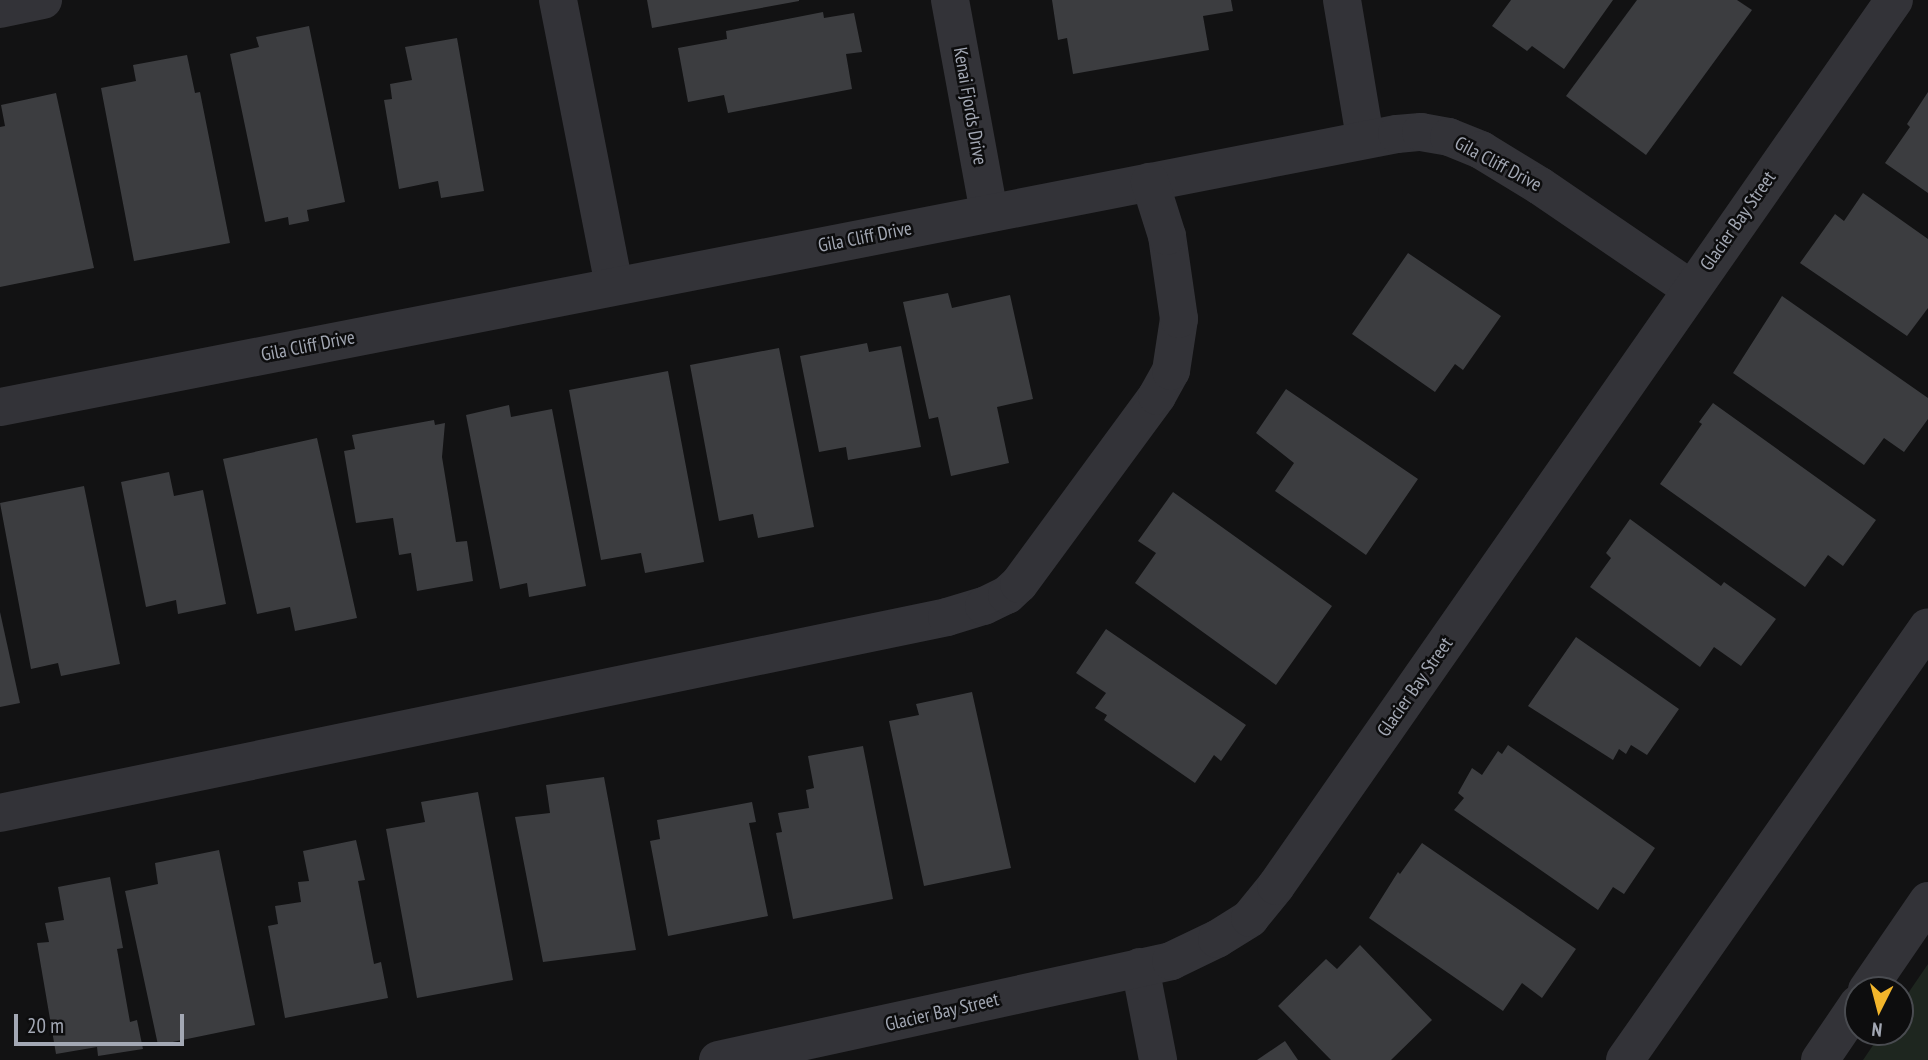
<!DOCTYPE html>
<html>
<head>
<meta charset="utf-8">
<style>
	body { margin:0 }
	#map { position:relative; width:1928px; height:1060px; overflow:hidden; background:#121213; font-family:"PT Sans Narrow",sans-serif }
	div>[style] { position:absolute }
	.green>* { inset:0; background:#1e261f }
	.building>* { inset:0; background:#3c3d40 }
	.minor>* { height:38px; margin:-19px; padding:0 19px; transform-origin:19px; border-radius:19px; background:#333338 }
	span { translate:-50% -50%; white-space:nowrap; text-align:center; line-height:1.15; -webkit-text-stroke:5px #0d0d0e; paint-order:stroke }
	.street-label { font-size:19px; color:#a3a8b4 }
	.north { position:absolute; left:1844px; top:976px; width:70px; height:70px; box-sizing:border-box; background:#0d0d0e; border:2px solid #494b50; border-radius:50%; rotate:186deg; font-size:19px; font-weight:700; line-height:28px; text-align:center; color:#a3a8b4 }
	.north::after { content:''; display:block; margin:auto; width:24px; height:32px; background:#f2b52b; clip-path:polygon(50% 0,100% 100%,50% 72%,0 100%) }
	.scale { position:absolute; left:14px; top:1014px; width:170px; height:32px; box-sizing:border-box; border:4px solid #a3a8b4; border-top:0; padding-left:9px; font-size:21px; line-height:24px; white-space:nowrap; color:#a3a8b4; -webkit-text-stroke:5px #0d0d0e; paint-order:stroke }
</style>
</head>
<body>
<div id="map">
	<div class="green">
		<i style="clip-path:polygon(1928px 964px,1928px 1060px,1863px 1060px,1882px 1032px,1900px 1032px,1900px 1005px)"></i>
	</div>
	<div class="building">
		<i style="clip-path:polygon(647px 0,799px 0,799px 1px,652px 28px)"></i>
		<i style="clip-path:polygon(1052px 0,1231px 0,1233px 11px,1203px 16px,1209px 50px,1073px 74px,1067px 38px,1058px 40px)"></i>
		<i style="clip-path:polygon(1511px 0,1613px 0,1564px 69px,1532px 46px,1527px 51px,1492px 26px)"></i>
		<i style="clip-path:polygon(1637px 0,1737px 0,1752px 10px,1646px 155px,1566px 96px)"></i>
		<i style="clip-path:polygon(823px 12px,824px 18px,854px 13px,862px 52px,846px 54px,852px 89px,728px 113px,724px 95px,688px 102px,678px 48px,727px 39px,726px 31px)"></i>
		<i style="clip-path:polygon(309px 26px,345px 202px,307px 210px,309px 221px,289px 225px,288px 217px,265px 222px,230px 54px,259px 47px,256px 37px)"></i>
		<i style="clip-path:polygon(457px 38px,484px 191px,441px 198px,438px 181px,399px 189px,384px 100px,392px 99px,390px 84px,412px 80px,405px 47px)"></i>
		<i style="clip-path:polygon(187px 55px,195px 93px,200px 92px,230px 243px,134px 261px,101px 88px,136px 81px,133px 65px)"></i>
		<i style="clip-path:polygon(1928px 92px,1928px 193px,1885px 163px,1910px 127px,1907px 124px)"></i>
		<i style="clip-path:polygon(56px 93px,94px 268px,0 287px,0 127px,5px 126px,1px 105px)"></i>
		<i style="clip-path:polygon(1863px 193px,1928px 239px,1928px 308px,1907px 336px,1800px 263px,1835px 214px,1844px 221px)"></i>
		<i style="clip-path:polygon(1408px 253px,1501px 316px,1463px 370px,1455px 364px,1435px 392px,1352px 334px)"></i>
		<i style="clip-path:polygon(948px 293px,952px 308px,1010px 295px,1033px 399px,997px 407px,1009px 463px,951px 476px,938px 417px,929px 419px,903px 302px)"></i>
		<i style="clip-path:polygon(1782px 296px,1928px 398px,1928px 419px,1904px 452px,1884px 438px,1864px 465px,1733px 373px)"></i>
		<i style="clip-path:polygon(867px 343px,869px 352px,901px 346px,921px 447px,848px 460px,846px 447px,819px 452px,800px 356px)"></i>
		<i style="clip-path:polygon(779px 348px,814px 527px,758px 538px,753px 514px,719px 521px,690px 365px)"></i>
		<i style="clip-path:polygon(668px 371px,704px 562px,645px 573px,641px 553px,601px 560px,569px 390px)"></i>
		<i style="clip-path:polygon(1286px 389px,1418px 479px,1366px 555px,1275px 491px,1294px 463px,1256px 433px)"></i>
		<i style="clip-path:polygon(1713px 403px,1876px 520px,1843px 566px,1828px 555px,1805px 587px,1660px 484px,1702px 424px,1699px 422px)"></i>
		<i style="clip-path:polygon(509px 405px,511px 417px,552px 409px,586px 586px,529px 597px,527px 583px,500px 589px,466px 415px)"></i>
		<i style="clip-path:polygon(434px 420px,435px 425px,445px 423px,442px 457px,456px 542px,467px 541px,473px 581px,417px 591px,411px 553px,399px 555px,393px 518px,356px 523px,344px 451px,355px 449px,352px 435px)"></i>
		<i style="clip-path:polygon(317px 438px,357px 618px,295px 631px,290px 607px,257px 614px,223px 459px)"></i>
		<i style="clip-path:polygon(169px 472px,174px 496px,203px 490px,226px 604px,178px 614px,176px 600px,146px 607px,121px 482px)"></i>
		<i style="clip-path:polygon(84px 486px,120px 664px,61px 676px,58px 663px,31px 669px,0 503px)"></i>
		<i style="clip-path:polygon(1173px 492px,1332px 606px,1276px 685px,1135px 583px,1156px 553px,1138px 541px)"></i>
		<i style="clip-path:polygon(1630px 519px,1721px 586px,1724px 582px,1776px 619px,1741px 666px,1714px 647px,1700px 667px,1590px 587px,1611px 558px,1606px 553px)"></i>
		<i style="clip-path:polygon(0 612px,20px 703px,0 707px)"></i>
		<i style="clip-path:polygon(1106px 629px,1246px 725px,1221px 761px,1214px 755px,1195px 783px,1104px 720px,1107px 715px,1095px 708px,1106px 693px,1076px 673px)"></i>
		<i style="clip-path:polygon(1576px 637px,1679px 709px,1647px 755px,1631px 745px,1626px 754px,1619px 749px,1613px 760px,1528px 706px)"></i>
		<i style="clip-path:polygon(972px 692px,1011px 868px,924px 886px,889px 721px,919px 715px,916px 704px)"></i>
		<i style="clip-path:polygon(1508px 745px,1655px 848px,1624px 894px,1613px 887px,1598px 910px,1454px 810px,1464px 798px,1458px 793px,1472px 768px,1482px 775px,1498px 751px,1502px 754px)"></i>
		<i style="clip-path:polygon(863px 746px,893px 899px,793px 919px,776px 833px,782px 832px,778px 813px,809px 808px,806px 790px,814px 788px,808px 756px)"></i>
		<i style="clip-path:polygon(604px 777px,636px 950px,543px 962px,515px 817px,550px 813px,546px 785px)"></i>
		<i style="clip-path:polygon(478px 792px,513px 980px,417px 998px,386px 829px,425px 822px,421px 802px)"></i>
		<i style="clip-path:polygon(752px 802px,756px 822px,749px 823px,768px 916px,668px 936px,650px 841px,660px 839px,657px 820px)"></i>
		<i style="clip-path:polygon(356px 840px,365px 880px,358px 881px,374px 964px,381px 962px,388px 998px,285px 1018px,268px 926px,278px 924px,275px 906px,301px 902px,298px 882px,309px 881px,303px 851px)"></i>
		<i style="clip-path:polygon(1422px 843px,1576px 949px,1542px 998px,1522px 983px,1503px 1011px,1369px 918px,1398px 872px,1400px 874px)"></i>
		<i style="clip-path:polygon(219px 850px,255px 1025px,158px 1045px,125px 891px,158px 884px,155px 863px)"></i>
		<i style="clip-path:polygon(110px 877px,123px 948px,117px 949px,130px 1022px,137px 1020px,143px 1049px,98px 1056px,97px 1047px,56px 1054px,37px 943px,49px 942px,45px 923px,64px 920px,58px 887px)"></i>
		<i style="clip-path:polygon(1360px 945px,1432px 1020px,1391px 1060px,1331px 1060px,1278px 1006px,1326px 959px,1337px 969px)"></i>
		<i style="clip-path:polygon(1285px 1041px,1298px 1060px,1257px 1060px)"></i>
	</div>
	<div class="minor">
		<i style="left:558px;top:0;width:290px;rotate:78.9deg"></i>
		<i style="left:950px;top:0;width:216px;rotate:79.6deg"></i>
		<i style="left:1342px;top:0;width:140px;rotate:80.5deg"></i>
		<i style="left:0;top:9px;width:44px;rotate:-11.8deg"></i>
		<i style="left:0;top:407px;width:1423px;rotate:-11.06deg"></i>
		<i style="left:1397px;top:134px;width:24px;rotate:-5deg"></i>
		<i style="left:1421px;top:132px;width:28px;rotate:10deg"></i>
		<i style="left:1449px;top:137px;width:35px;rotate:22deg"></i>
		<i style="left:1481px;top:150px;width:69px;rotate:31.4deg"></i>
		<i style="left:1540px;top:186px;width:183px;rotate:34.3deg"></i>
		<i style="left:0;top:813px;width:967px;rotate:-11.69deg"></i>
		<i style="left:947px;top:617px;width:39px;rotate:-17deg"></i>
		<i style="left:984px;top:606px;width:25px;rotate:-26deg"></i>
		<i style="left:1007px;top:595px;width:16px;rotate:-43deg"></i>
		<i style="left:1019px;top:584px;width:233px;rotate:-53.7deg"></i>
		<i style="left:1157px;top:396px;width:29px;rotate:-61deg"></i>
		<i style="left:1171px;top:371px;width:53px;rotate:-81.3deg"></i>
		<i style="left:1179px;top:319px;width:84px;rotate:-98.2deg"></i>
		<i style="left:1167px;top:236px;width:57px;rotate:-107.5deg"></i>
		<i style="left:1140px;top:967px;width:95px;rotate:79deg"></i>
		<i style="left:1867px;top:990px;width:108px;rotate:-55.6deg"></i>
		<i style="left:718px;top:1060px;width:464px;rotate:-12.3deg"></i>
		<i style="left:1171px;top:961px;width:51px;rotate:-25.6deg"></i>
		<i style="left:1217px;top:939px;width:39px;rotate:-32deg"></i>
		<i style="left:1250px;top:918px;width:41px;rotate:-50.9deg"></i>
		<i style="left:1276px;top:886px;width:1080px;rotate:-55.1deg"></i>
		<i style="left:1625px;top:1060px;width:528px;rotate:-55.02deg"></i>
		<i style="left:1820px;top:1060px;width:68px;rotate:-55.8deg"></i>
	</div>
	<div class="street-label">
		<span style="left:970px;top:106px;rotate:80deg">Kenai Fjords Drive</span>
		<span style="left:1498px;top:164px;rotate:28deg">Gila Cliff Drive</span>
		<span style="left:1738px;top:221px;rotate:-55deg">Glacier Bay Street</span>
		<span style="left:865px;top:237px;rotate:-11deg">Gila Cliff Drive</span>
		<span style="left:308px;top:346px;rotate:-11deg">Gila Cliff Drive</span>
		<span style="left:1415px;top:687px;rotate:-55deg">Glacier Bay Street</span>
		<span style="left:942px;top:1012px;rotate:-13deg">Glacier Bay Street</span>
	</div>
	<div class="north">N</div>
	<div class="scale">20 m</div>
</div>
</body>
</html>
